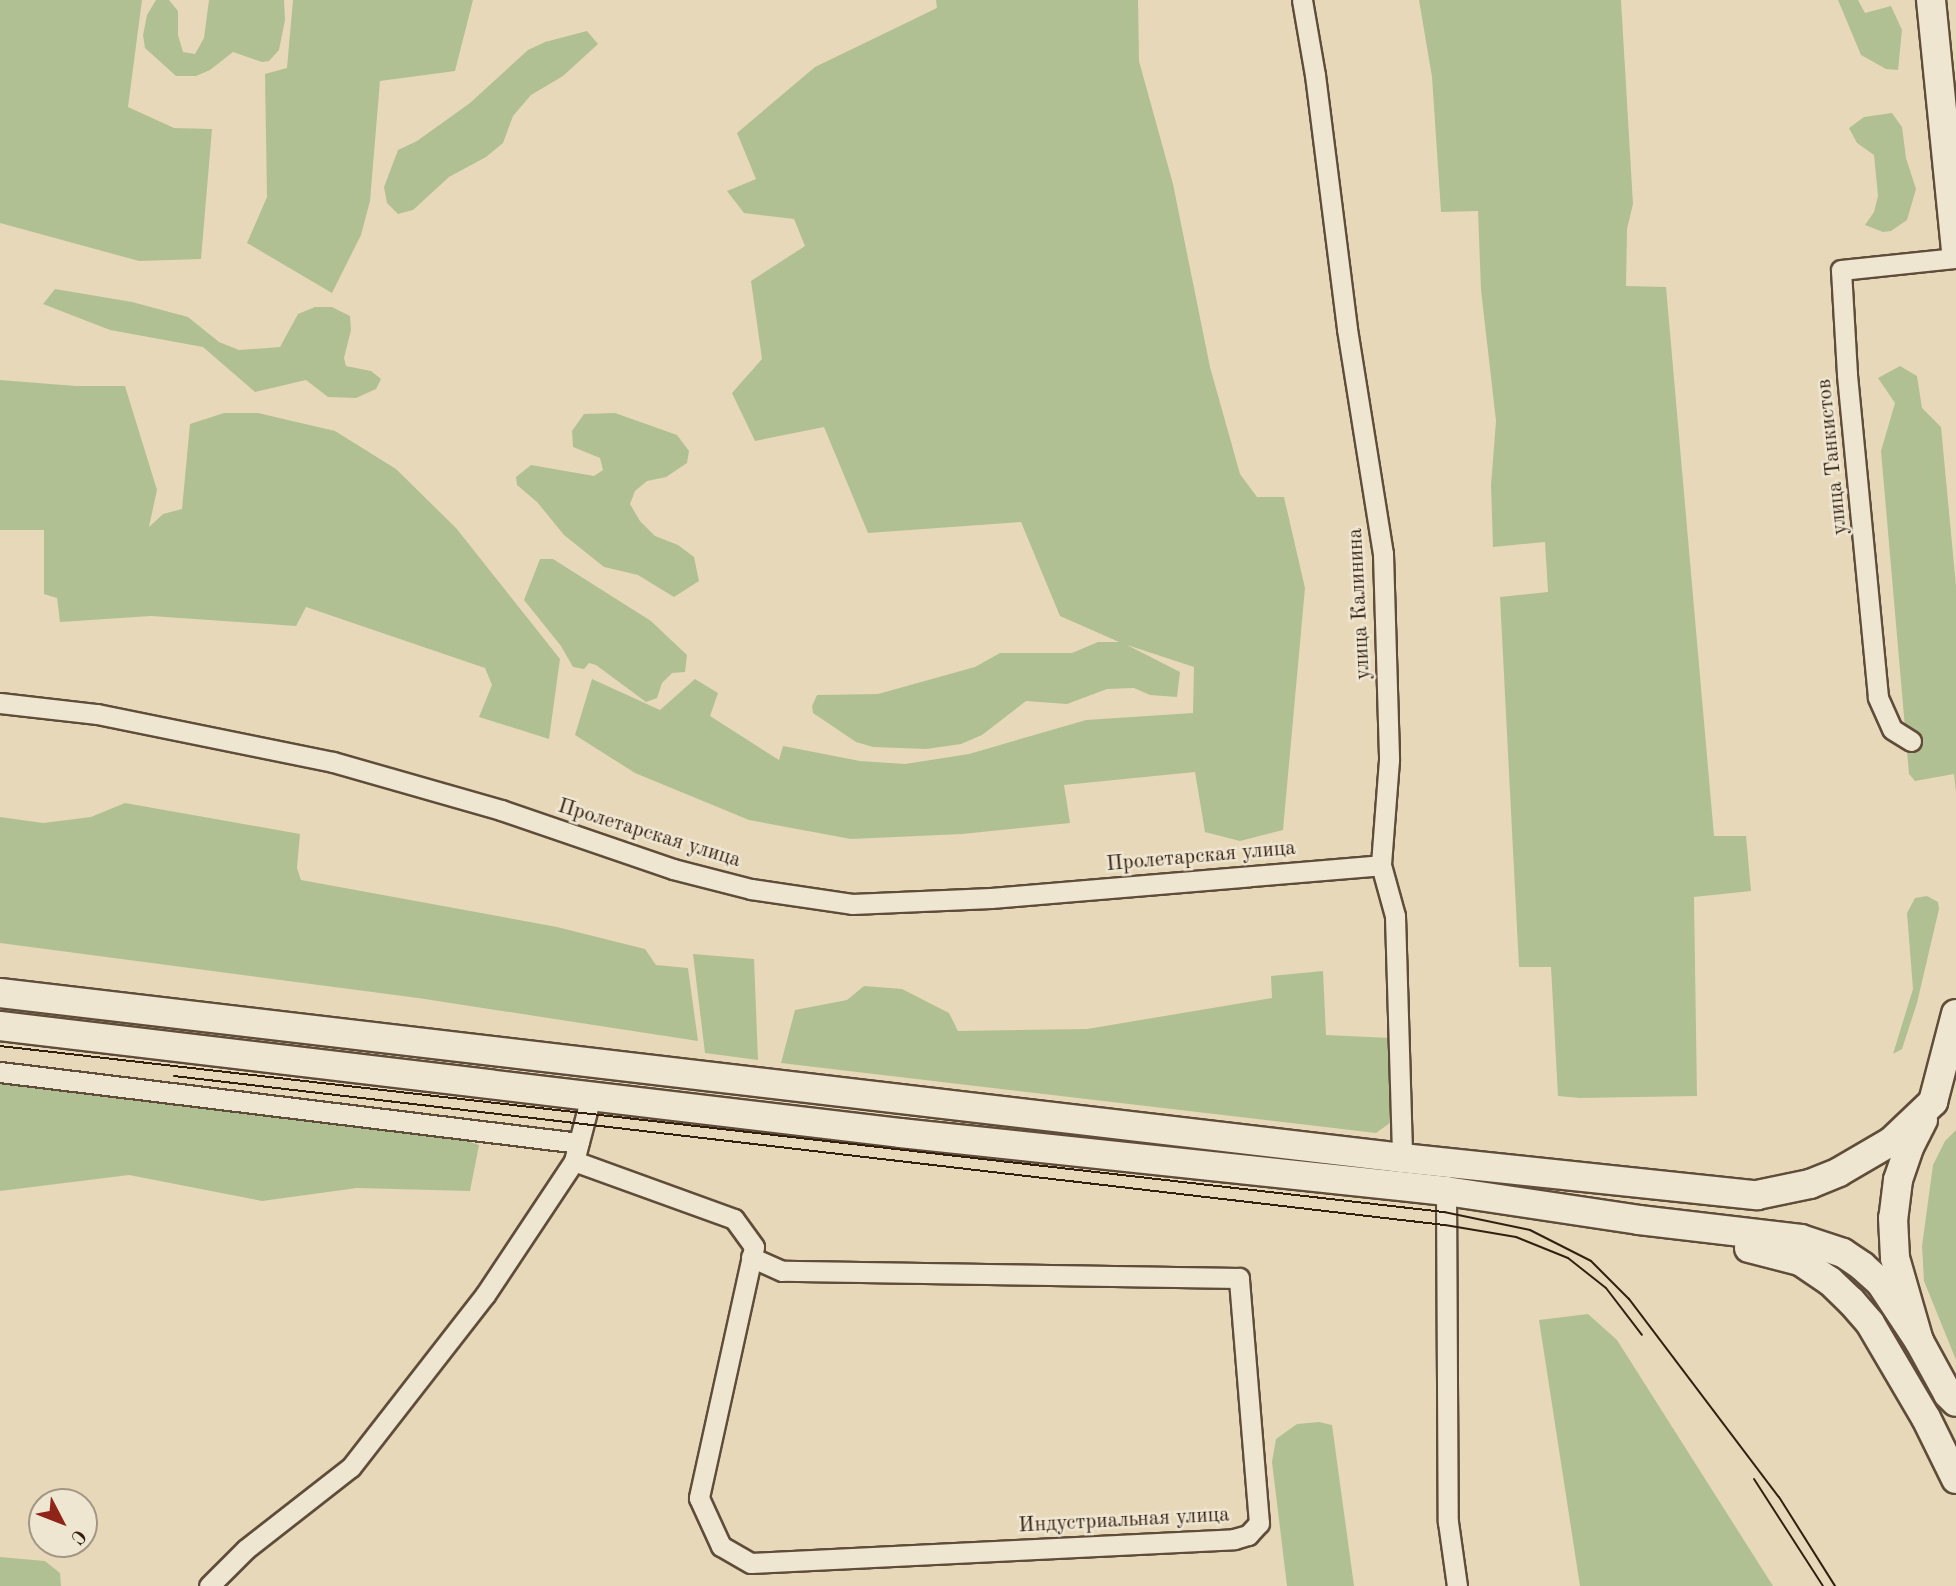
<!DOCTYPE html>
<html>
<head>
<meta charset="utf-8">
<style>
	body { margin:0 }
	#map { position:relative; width:1956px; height:1586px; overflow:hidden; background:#e7d8b9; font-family:"Old Standard TT",serif }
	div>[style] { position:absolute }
	.green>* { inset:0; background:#b1c093 }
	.roads { filter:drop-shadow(2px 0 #5f4d3a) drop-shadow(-2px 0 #5f4d3a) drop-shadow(0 2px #5f4d3a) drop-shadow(0 -2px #5f4d3a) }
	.minor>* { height:19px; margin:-9.5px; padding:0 9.5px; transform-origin:9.5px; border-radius:9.5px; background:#efe6d2 }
	.secondary>* { height:28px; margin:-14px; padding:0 14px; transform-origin:14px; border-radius:14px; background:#efe6d2 }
	.tram>* { height:2px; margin:-1px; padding:0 1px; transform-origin:1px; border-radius:1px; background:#321f10 }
	span { translate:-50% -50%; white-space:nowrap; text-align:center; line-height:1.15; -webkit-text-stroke:5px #efe6d2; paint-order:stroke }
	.street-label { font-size:21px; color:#321f10 }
	.north { position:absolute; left:28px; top:1488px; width:70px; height:70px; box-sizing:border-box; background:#efe6d2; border:2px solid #a39684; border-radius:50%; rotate:132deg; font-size:19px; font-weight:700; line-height:28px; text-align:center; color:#321f10 }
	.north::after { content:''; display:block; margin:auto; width:24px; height:32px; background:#8f2418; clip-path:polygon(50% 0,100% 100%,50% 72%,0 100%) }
</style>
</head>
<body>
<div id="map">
	<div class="green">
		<i style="clip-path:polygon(0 0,142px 0,128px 107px,174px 128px,212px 129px,201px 259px,139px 261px,0 223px)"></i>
		<i style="clip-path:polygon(156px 0,169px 0,178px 11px,178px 35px,183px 52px,195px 54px,204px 38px,209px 0,284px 0,285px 20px,279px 50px,269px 61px,262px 62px,233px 52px,210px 70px,196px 76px,176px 76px,145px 48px,143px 35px,147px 15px)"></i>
		<i style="clip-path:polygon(293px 0,473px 0,455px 71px,380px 81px,370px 201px,361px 235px,332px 293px,247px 243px,267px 197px,265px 74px,287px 68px)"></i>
		<i style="clip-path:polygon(936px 0,1138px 0,1139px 61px,1173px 184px,1210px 367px,1240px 474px,1257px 497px,1284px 497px,1305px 588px,1283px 830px,1240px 841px,1205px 832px,1195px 772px,1064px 785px,1070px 823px,962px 834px,851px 839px,749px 820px,635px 773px,575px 735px,592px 679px,660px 710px,695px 679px,718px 693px,710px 716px,779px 760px,783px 746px,860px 761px,905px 764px,969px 754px,1086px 720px,1193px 713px,1194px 667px,1127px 645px,1180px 672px,1177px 697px,1150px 695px,1134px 688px,1107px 689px,1067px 704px,1026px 701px,982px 735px,961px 744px,926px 749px,873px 747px,856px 742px,813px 713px,812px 706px,817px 695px,878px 694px,975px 667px,1000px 653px,1072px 653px,1098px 642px,1119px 642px,1060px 616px,1021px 522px,868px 533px,824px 427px,755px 441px,732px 393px,762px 359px,751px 281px,805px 246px,794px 219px,744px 213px,727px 191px,756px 179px,737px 133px,815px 67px,937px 8px)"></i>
		<i style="clip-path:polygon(1419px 0,1621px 0,1633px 204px,1627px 229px,1626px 286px,1666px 287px,1714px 836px,1746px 836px,1751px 891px,1694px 897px,1697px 1096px,1580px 1098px,1558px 1096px,1551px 967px,1519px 967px,1500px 597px,1548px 592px,1545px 542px,1493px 547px,1491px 485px,1496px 421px,1481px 290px,1478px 211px,1441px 212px,1432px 77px)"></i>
		<i style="clip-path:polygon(1838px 0,1858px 0,1865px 13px,1891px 6px,1902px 30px,1898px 70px,1886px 69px,1861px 55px)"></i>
		<i style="clip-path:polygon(587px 31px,598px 44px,563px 76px,531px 95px,513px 116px,503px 143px,486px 157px,449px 177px,413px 210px,398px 214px,387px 203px,384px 187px,398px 150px,417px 141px,470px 103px,528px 50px,545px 42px)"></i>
		<i style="clip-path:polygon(1892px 113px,1902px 127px,1906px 158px,1916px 189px,1907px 220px,1891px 231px,1883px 232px,1865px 225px,1874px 212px,1878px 196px,1874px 155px,1857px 143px,1849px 128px,1864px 117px)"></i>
		<i style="clip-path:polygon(55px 289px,132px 302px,188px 317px,219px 342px,239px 350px,280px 347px,298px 314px,315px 307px,332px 307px,350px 316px,351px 330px,344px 358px,346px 366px,371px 371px,381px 379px,376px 389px,356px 398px,328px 397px,306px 380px,255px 392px,203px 347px,110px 330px,43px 304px)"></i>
		<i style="clip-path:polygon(1900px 366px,1917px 376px,1922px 408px,1941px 427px,1956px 586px,1956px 792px,1954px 774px,1915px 781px,1909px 774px,1881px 451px,1895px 403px,1878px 378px)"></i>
		<i style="clip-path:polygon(0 380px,76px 386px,125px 386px,157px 490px,149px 527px,163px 514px,182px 509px,190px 424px,224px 413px,258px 413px,335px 431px,396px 469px,456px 528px,560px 659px,549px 739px,479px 717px,492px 685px,485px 668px,306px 607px,296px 626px,151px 616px,60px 622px,57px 598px,44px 594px,44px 530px,0 530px)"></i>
		<i style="clip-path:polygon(615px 413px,677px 435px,689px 451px,687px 463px,666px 477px,647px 481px,635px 491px,630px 504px,640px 521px,655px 536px,678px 545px,694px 557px,699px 581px,674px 597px,638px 575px,604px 567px,564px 535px,537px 502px,517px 485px,516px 477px,531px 465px,594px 476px,603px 470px,600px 458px,573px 447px,572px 431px,584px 414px)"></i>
		<i style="clip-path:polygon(540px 559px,553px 559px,651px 621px,687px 655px,685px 672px,672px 673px,662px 683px,657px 698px,646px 702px,596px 665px,589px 663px,584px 669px,573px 667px,561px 646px,524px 600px)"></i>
		<i style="clip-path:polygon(125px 803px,300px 834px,297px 868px,301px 880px,557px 927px,645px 949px,656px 965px,688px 968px,698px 1041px,418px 998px,0 943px,0 817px,43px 823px,91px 817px)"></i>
		<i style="clip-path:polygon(1927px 896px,1938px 902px,1939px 909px,1917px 1003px,1902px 1049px,1893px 1054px,1913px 989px,1907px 913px,1915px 898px)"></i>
		<i style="clip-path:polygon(693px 954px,754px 959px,758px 1060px,705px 1053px)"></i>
		<i style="clip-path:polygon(1323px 971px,1326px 1035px,1391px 1038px,1390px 1123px,1376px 1133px,781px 1063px,795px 1010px,847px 1000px,864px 986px,902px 989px,949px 1013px,958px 1031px,1087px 1029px,1272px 998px,1271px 976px)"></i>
		<i style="clip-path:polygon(0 1082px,280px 1114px,460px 1138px,479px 1145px,470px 1191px,357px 1188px,262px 1201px,129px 1175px,0 1191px)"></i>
		<i style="clip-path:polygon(1956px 1130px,1956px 1360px,1924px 1281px,1922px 1246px,1933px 1165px,1945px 1141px)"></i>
		<i style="clip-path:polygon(1588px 1314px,1617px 1340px,1773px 1586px,1580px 1586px,1539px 1320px)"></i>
		<i style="clip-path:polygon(1319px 1422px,1332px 1425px,1354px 1586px,1287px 1586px,1272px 1462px,1276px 1439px,1297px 1424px)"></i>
		<i style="clip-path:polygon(0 1557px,45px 1561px,60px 1573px,61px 1586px,0 1586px)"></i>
	</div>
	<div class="roads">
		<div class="minor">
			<i style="left:1302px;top:0;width:76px;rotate:80.2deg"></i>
			<i style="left:1315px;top:75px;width:256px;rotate:82.8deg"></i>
			<i style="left:1347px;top:329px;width:228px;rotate:80.9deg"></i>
			<i style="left:1383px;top:554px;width:206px;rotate:88.3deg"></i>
			<i style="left:1389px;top:760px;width:105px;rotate:94.4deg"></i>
			<i style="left:1381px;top:865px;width:53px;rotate:74.6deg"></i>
			<i style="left:1395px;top:916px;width:242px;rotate:88.3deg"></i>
			<i style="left:0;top:703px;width:98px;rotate:6.5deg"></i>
			<i style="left:97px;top:714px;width:241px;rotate:11.5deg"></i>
			<i style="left:333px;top:762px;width:175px;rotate:15.9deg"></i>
			<i style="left:501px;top:810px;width:182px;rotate:18.9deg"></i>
			<i style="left:673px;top:869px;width:81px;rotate:14.4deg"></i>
			<i style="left:751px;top:889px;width:102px;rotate:8.4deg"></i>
			<i style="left:852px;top:904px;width:139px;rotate:-2.5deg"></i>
			<i style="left:991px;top:898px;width:391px;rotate:-4.8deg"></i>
			<i style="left:1911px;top:741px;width:22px;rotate:-148deg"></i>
			<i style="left:1892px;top:729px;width:35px;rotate:-114deg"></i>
			<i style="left:1878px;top:697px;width:324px;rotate:-95.5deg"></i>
			<i style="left:1847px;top:374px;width:104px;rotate:-93.3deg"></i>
			<i style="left:1841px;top:270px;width:116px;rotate:-6deg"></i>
			<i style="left:0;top:1072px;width:583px;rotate:6.99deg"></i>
			<i style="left:574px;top:1161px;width:170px;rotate:19.9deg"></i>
			<i style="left:734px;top:1219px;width:34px;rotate:54deg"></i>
			<i style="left:754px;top:1247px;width:257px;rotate:102.4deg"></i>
			<i style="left:699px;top:1498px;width:53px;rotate:65.4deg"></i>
			<i style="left:721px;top:1546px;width:34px;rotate:30deg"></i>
			<i style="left:751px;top:1563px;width:484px;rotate:-2.8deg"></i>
			<i style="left:1234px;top:1539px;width:15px;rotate:-16deg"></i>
			<i style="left:1248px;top:1535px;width:16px;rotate:-47deg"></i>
			<i style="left:1259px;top:1523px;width:246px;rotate:-94.7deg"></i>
			<i style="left:1239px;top:1278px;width:457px;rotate:-179.1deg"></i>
			<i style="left:782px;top:1271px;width:34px;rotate:-156deg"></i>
			<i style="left:1446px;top:1191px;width:331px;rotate:89.7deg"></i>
			<i style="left:1448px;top:1522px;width:65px;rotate:82deg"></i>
			<i style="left:209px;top:1586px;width:52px;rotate:-45deg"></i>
			<i style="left:246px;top:1549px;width:133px;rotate:-38deg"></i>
			<i style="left:351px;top:1467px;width:218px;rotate:-52.1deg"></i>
			<i style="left:485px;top:1295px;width:161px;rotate:-56.4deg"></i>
			<i style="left:574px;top:1161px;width:67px;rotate:-75.3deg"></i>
		</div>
		<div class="secondary">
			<i style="left:1931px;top:0;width:252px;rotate:84.3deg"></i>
			<i style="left:0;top:993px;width:1412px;rotate:6.71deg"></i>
			<i style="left:1402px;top:1158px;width:357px;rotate:6deg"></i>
			<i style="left:1757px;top:1195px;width:54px;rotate:-11.7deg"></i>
			<i style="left:1810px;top:1184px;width:31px;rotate:-22deg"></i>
			<i style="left:1839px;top:1172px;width:61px;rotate:-30.3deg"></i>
			<i style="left:1892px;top:1141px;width:57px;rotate:-43.6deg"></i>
			<i style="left:1933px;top:1102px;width:91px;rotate:-75.4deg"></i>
			<i style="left:0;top:1026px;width:906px;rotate:6.78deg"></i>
			<i style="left:900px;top:1133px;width:549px;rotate:6.06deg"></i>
			<i style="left:1446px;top:1191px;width:195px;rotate:8.5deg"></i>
			<i style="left:1639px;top:1220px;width:163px;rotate:6.7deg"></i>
			<i style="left:1801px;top:1239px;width:44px;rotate:18.4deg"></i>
			<i style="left:1843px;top:1253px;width:23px;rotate:34deg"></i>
			<i style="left:1862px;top:1266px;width:24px;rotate:42deg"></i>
			<i style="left:1880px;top:1282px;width:71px;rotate:56.5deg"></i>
			<i style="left:1923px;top:1120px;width:28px;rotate:117deg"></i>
			<i style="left:1910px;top:1145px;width:37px;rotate:109deg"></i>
			<i style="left:1898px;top:1180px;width:38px;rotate:97deg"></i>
			<i style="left:1893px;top:1218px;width:40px;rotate:87.1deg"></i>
			<i style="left:1895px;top:1258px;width:86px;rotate:73.9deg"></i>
			<i style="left:1919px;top:1341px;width:60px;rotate:61.3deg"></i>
			<i style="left:1948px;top:1394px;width:11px;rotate:45deg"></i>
			<i style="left:1749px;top:1248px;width:53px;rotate:14.3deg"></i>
			<i style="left:1800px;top:1261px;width:36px;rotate:34deg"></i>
			<i style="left:1830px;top:1281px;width:29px;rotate:44deg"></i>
			<i style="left:1851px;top:1301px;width:29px;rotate:49deg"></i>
			<i style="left:1870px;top:1323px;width:110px;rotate:59.5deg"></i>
			<i style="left:1926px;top:1418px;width:68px;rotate:63.8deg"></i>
		</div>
	</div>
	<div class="tram">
		<i style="left:0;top:1046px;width:1454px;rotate:6.56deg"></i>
		<i style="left:1444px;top:1212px;width:88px;rotate:11.8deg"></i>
		<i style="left:1530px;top:1230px;width:68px;rotate:26.9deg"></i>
		<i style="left:1591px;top:1261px;width:54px;rotate:45deg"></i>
		<i style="left:1629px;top:1299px;width:248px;rotate:52.9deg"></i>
		<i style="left:1779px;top:1497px;width:105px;rotate:57.8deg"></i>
		<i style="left:174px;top:1076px;width:1280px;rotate:6.69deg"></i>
		<i style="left:1445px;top:1225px;width:72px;rotate:9.6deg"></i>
		<i style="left:1516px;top:1237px;width:56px;rotate:22deg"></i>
		<i style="left:1568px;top:1258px;width:48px;rotate:38.3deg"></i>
		<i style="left:1606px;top:1288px;width:59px;rotate:52.5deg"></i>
		<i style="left:1754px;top:1479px;width:127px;rotate:57.2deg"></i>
	</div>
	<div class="street-label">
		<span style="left:1833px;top:457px;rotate:-96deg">улица Танкистов</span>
		<span style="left:1360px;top:604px;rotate:-93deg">улица Калинина</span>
		<span style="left:649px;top:834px;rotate:17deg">Пролетарская улица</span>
		<span style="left:1201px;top:857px;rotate:-5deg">Пролетарская улица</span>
		<span style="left:1124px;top:1521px;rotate:-3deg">Индустриальная улица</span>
	</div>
	<div class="north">С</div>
</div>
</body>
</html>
